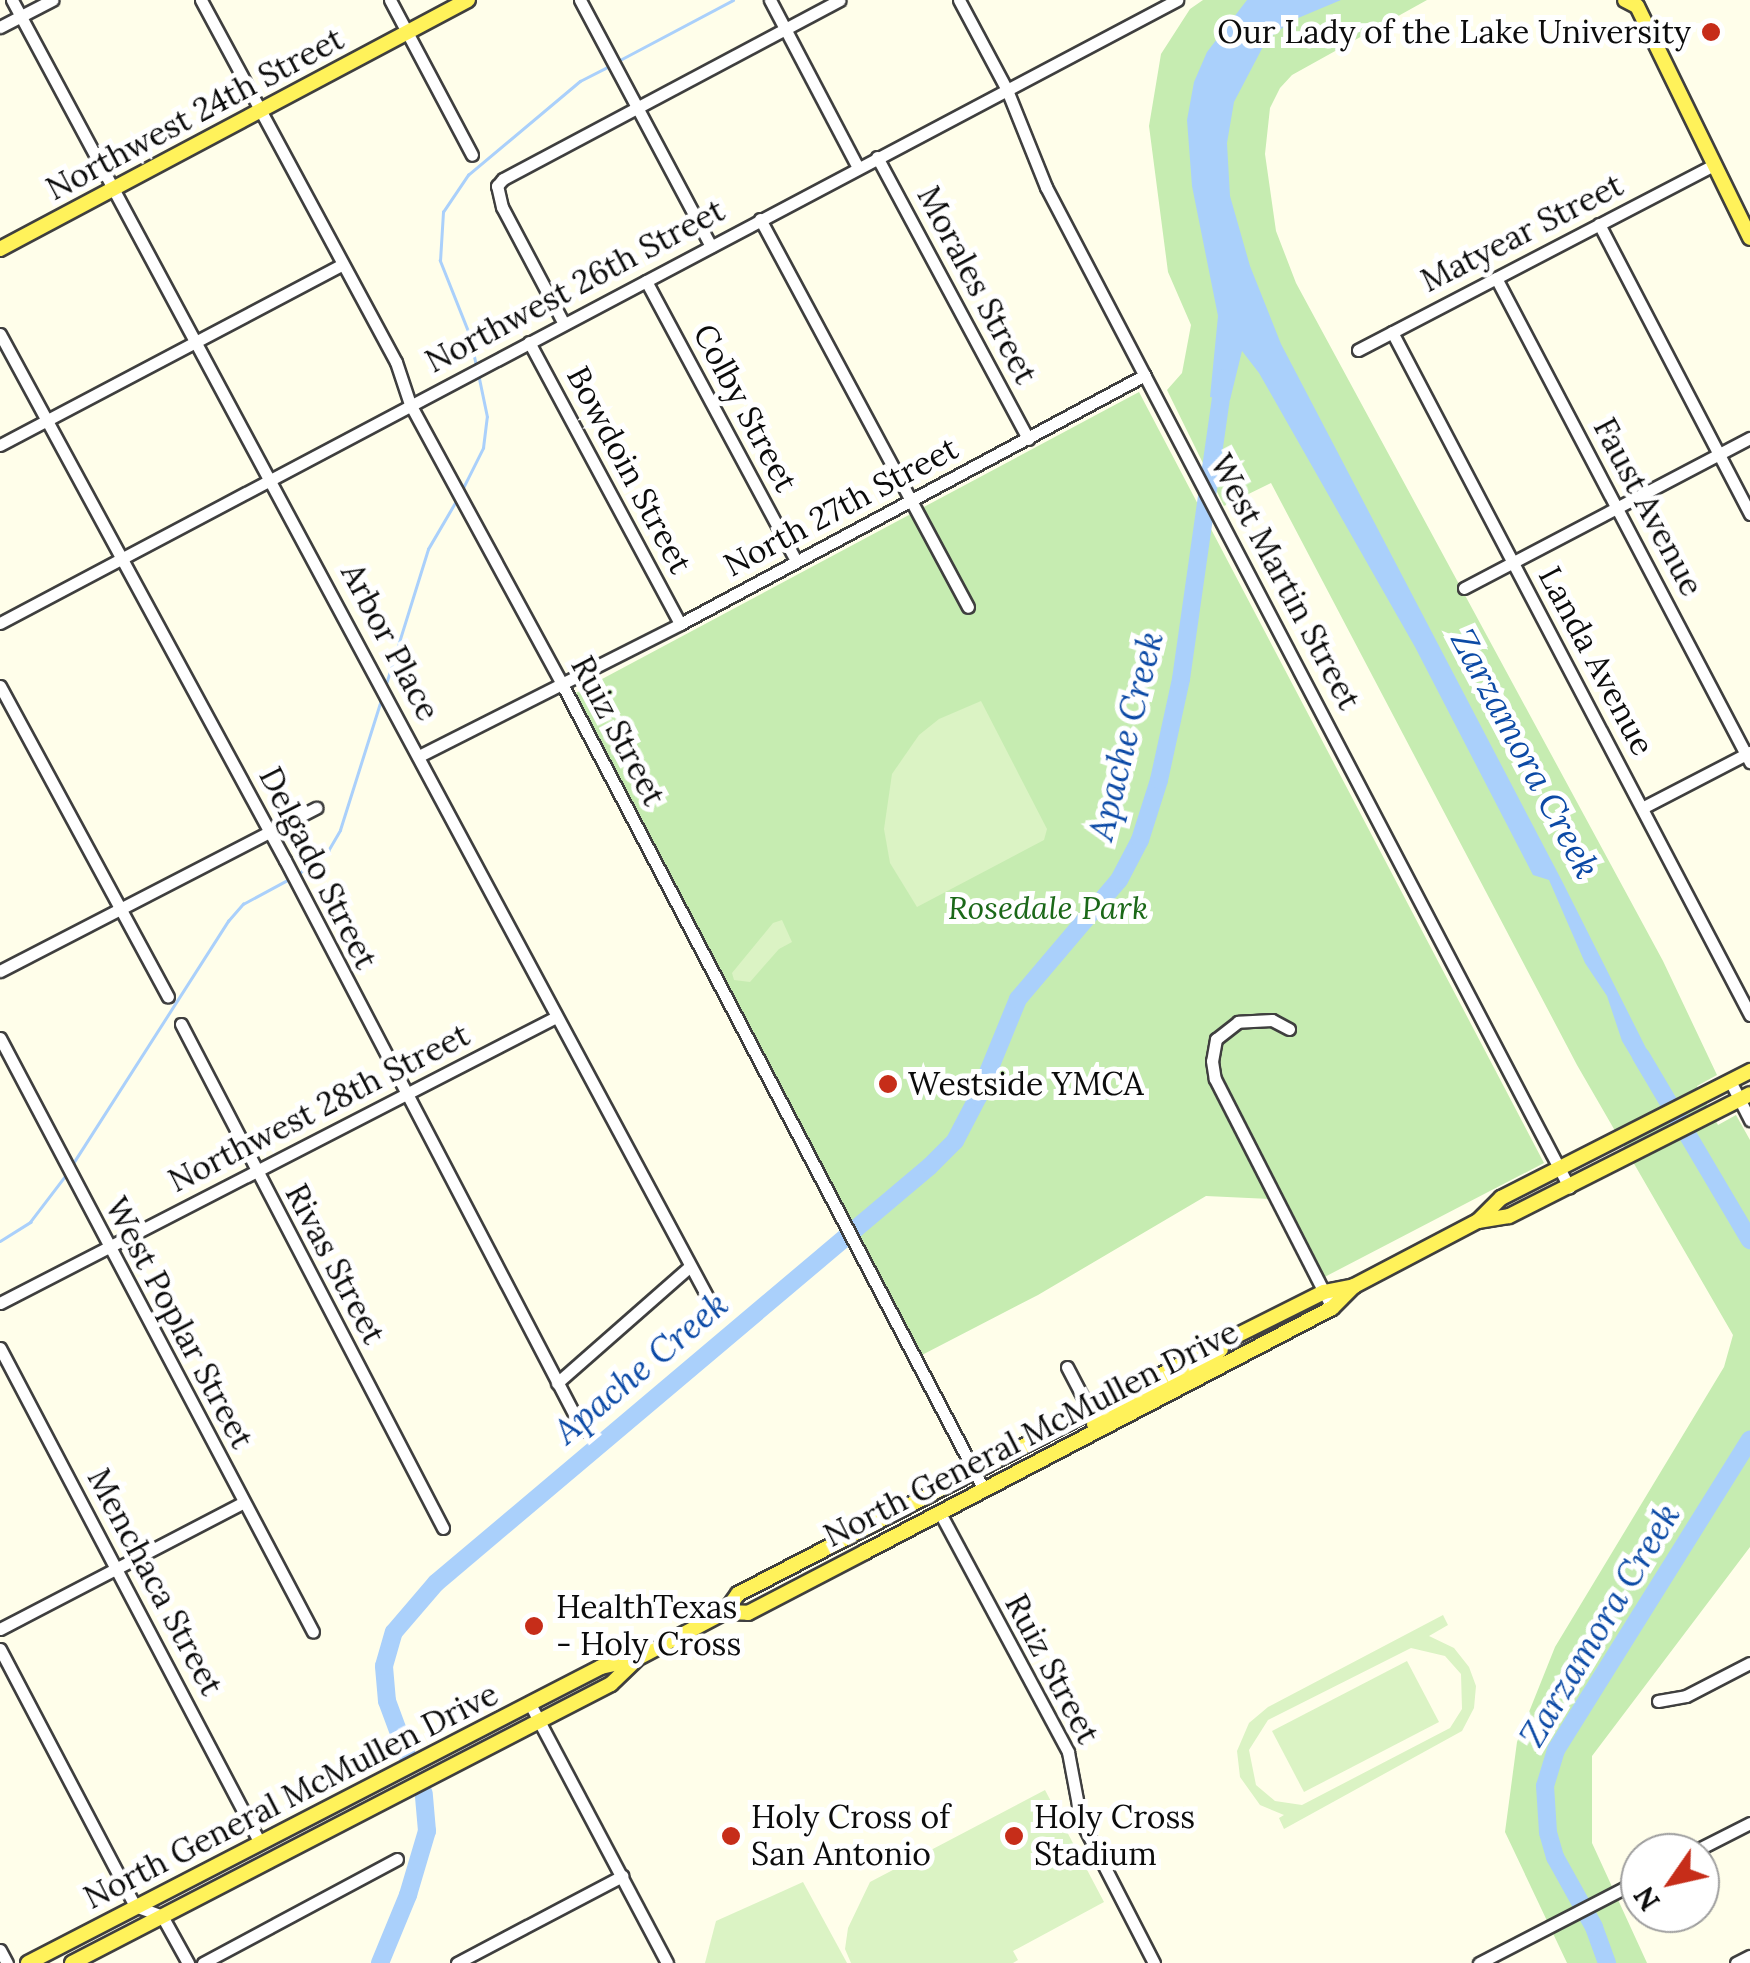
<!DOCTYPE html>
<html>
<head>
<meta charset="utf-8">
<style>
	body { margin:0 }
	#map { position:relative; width:1750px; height:1963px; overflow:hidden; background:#fffeea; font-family:Lora,serif }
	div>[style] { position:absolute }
	.green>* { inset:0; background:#c6ecb1 }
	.pitch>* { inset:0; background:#dbf3c4 }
	.water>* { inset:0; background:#aad0fb }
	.stream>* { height:2.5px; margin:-1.25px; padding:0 1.25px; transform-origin:1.25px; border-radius:1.25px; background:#aad0fb }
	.river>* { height:18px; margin:-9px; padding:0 9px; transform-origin:9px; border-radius:9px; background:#aad0fb }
	.roads { filter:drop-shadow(2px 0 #3f3f3f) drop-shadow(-2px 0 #3f3f3f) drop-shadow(0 2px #3f3f3f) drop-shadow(0 -2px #3f3f3f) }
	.minor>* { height:11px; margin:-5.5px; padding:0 5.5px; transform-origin:5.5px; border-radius:5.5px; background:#fff }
	.major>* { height:14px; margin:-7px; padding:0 7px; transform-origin:7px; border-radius:7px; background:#fff25a }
	.dots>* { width:28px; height:28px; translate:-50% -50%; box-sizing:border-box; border:5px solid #fff; border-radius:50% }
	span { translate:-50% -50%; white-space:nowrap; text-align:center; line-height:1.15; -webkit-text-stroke:10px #fff; paint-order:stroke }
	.poi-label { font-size:32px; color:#0c0c0c }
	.right { translate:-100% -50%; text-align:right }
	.left { translate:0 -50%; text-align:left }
	.street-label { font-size:32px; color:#0c0c0c }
	.park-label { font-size:32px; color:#1b6818; font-style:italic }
	.water-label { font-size:35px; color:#0c4aa6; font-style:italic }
	.north { position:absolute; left:1620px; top:1833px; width:100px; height:100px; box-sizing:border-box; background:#fff; border:2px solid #9e9e9e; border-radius:50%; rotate:236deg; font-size:28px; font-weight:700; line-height:40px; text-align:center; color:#0c0c0c }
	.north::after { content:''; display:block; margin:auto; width:35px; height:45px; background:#c62d19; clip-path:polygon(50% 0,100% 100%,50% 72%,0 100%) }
</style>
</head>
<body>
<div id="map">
	<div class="green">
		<i style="clip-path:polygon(1203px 0,1427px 0,1292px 75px,1280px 88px,1270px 108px,1265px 154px,1276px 231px,1296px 283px,1663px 961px,1717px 1075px,1697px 1086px,1718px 1125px,1736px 1115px,1750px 1140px,1750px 1547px,1592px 1756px,1592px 1843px,1647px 1963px,1567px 1963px,1505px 1832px,1517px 1742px,1555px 1647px,1724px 1367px,1733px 1335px,1577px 1065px,1271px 483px,1224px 506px,1167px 390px,1182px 373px,1191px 325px,1168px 272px,1149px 126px,1161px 54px,1190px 9px)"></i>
		<i style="clip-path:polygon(1139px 392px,1544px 1163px,1313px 1283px,1270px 1199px,1206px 1196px,1038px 1295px,920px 1356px,574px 694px)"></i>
	</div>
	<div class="pitch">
		<i style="clip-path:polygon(981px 701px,1047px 829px,1044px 840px,917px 907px,890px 863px,884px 829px,892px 774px,919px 735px,939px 719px)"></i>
		<i style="clip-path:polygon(782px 920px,792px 942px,779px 949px,750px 982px,734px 980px,732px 973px,773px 923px)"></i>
		<i style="clip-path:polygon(evenodd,1443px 1615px,1448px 1625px,1429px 1636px,1454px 1648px,1469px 1667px,1476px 1686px,1474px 1708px,1462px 1731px,1284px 1829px,1279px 1818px,1284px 1815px,1260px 1805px,1240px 1777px,1237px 1751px,1249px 1723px,1268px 1707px,1443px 1615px,1411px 1648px,1445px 1656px,1461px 1674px,1462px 1709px,1450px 1728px,1302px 1805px,1275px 1801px,1256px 1785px,1249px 1750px,1268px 1720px,1411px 1648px)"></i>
		<i style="clip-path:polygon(1407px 1661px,1439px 1722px,1304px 1792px,1272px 1731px)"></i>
		<i style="clip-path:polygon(1045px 1790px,1104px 1902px,1013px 1951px,1018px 1960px,1013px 1963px,851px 1963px,845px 1949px,848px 1928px,870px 1882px)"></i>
		<i style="clip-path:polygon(803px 1882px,847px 1963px,705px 1963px,716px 1921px)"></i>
	</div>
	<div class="water">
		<i style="clip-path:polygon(1247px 0,1341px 0,1291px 21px,1266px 41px,1234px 102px,1227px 143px,1230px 196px,1250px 266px,1281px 344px,1562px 881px,1658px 1072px,1652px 1075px,1643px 1076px,1622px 1041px,1607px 996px,1585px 963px,1549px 880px,1533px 875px,1415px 647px,1259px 373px,1242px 351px,1230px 400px,1210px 397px,1218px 316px,1192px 186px,1187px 120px,1194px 82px,1207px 52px)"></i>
	</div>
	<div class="stream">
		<i style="left:618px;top:61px;width:130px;rotate:-27.9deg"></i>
		<i style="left:476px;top:366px;width:33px;rotate:-102deg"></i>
		<i style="left:469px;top:334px;width:79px;rotate:-111.7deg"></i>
		<i style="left:440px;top:261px;width:49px;rotate:-86.5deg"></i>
		<i style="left:443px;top:212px;width:45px;rotate:-56deg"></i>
		<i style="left:468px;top:175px;width:146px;rotate:-40deg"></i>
		<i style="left:580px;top:81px;width:35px;rotate:-27deg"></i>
		<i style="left:462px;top:490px;width:47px;rotate:-63.4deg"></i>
		<i style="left:483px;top:448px;width:31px;rotate:-83deg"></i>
		<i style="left:487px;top:417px;width:44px;rotate:-101.8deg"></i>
		<i style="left:386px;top:684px;width:141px;rotate:-72.7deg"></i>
		<i style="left:428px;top:549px;width:56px;rotate:-59.7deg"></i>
		<i style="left:298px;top:874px;width:38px;rotate:-37deg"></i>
		<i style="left:328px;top:851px;width:24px;rotate:-60deg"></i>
		<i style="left:340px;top:830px;width:139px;rotate:-72.5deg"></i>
		<i style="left:72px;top:1165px;width:290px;rotate:-57.4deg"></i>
		<i style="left:228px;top:921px;width:23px;rotate:-49deg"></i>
		<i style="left:243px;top:904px;width:55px;rotate:-28.4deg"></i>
		<i style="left:0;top:1241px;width:36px;rotate:-32deg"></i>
		<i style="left:30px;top:1222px;width:58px;rotate:-52.7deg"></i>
	</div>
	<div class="river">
		<i style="left:1641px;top:1056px;width:214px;rotate:59.4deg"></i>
		<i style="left:407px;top:1755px;width:58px;rotate:-110.3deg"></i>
		<i style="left:387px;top:1701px;width:35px;rotate:-95deg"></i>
		<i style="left:384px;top:1666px;width:35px;rotate:-74deg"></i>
		<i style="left:394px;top:1632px;width:65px;rotate:-49.4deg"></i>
		<i style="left:436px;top:1583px;width:646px;rotate:-40.17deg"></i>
		<i style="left:930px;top:1166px;width:35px;rotate:-45deg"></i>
		<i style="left:955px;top:1141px;width:50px;rotate:-62.4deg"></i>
		<i style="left:978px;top:1097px;width:106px;rotate:-67.8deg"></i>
		<i style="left:1018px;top:999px;width:156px;rotate:-49.7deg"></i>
		<i style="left:1119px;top:880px;width:45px;rotate:-62.3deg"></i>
		<i style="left:1140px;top:840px;width:63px;rotate:-72.4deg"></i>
		<i style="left:1159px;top:780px;width:103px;rotate:-77.7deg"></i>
		<i style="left:1181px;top:679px;width:304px;rotate:-81.9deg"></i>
		<i style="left:380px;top:1963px;width:74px;rotate:-67.6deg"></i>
		<i style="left:408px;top:1895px;width:67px;rotate:-73.5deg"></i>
		<i style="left:427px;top:1831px;width:38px;rotate:-95deg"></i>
		<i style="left:1607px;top:1963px;width:38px;rotate:-110deg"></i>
		<i style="left:1594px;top:1927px;width:80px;rotate:-119.1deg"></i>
		<i style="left:1555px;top:1857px;width:26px;rotate:-106deg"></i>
		<i style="left:1548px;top:1832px;width:46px;rotate:-93.7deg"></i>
		<i style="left:1545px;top:1786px;width:38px;rotate:-73deg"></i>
		<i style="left:1556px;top:1750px;width:366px;rotate:-58deg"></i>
	</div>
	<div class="roads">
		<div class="minor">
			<i style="left:12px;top:0;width:1490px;rotate:61.8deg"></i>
			<i style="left:201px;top:0;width:411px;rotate:61.7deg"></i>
			<i style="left:396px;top:362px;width:44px;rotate:71.6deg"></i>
			<i style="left:410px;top:404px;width:319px;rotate:61.5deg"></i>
			<i style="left:562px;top:684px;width:910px;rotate:62.36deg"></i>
			<i style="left:390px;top:0;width:175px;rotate:62.1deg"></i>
			<i style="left:580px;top:0;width:279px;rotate:62deg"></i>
			<i style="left:770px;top:0;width:187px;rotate:62.3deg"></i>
			<i style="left:959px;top:0;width:102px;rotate:61.9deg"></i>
			<i style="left:1007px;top:90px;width:105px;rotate:68.1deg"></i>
			<i style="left:1046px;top:187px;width:1129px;rotate:62.39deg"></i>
			<i style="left:0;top:27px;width:59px;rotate:-27.4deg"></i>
			<i style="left:877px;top:157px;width:320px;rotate:61.8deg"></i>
			<i style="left:760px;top:219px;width:440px;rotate:61.8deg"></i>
			<i style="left:1599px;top:224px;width:327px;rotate:62.5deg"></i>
			<i style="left:1496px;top:278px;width:547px;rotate:62.31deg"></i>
			<i style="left:646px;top:281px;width:318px;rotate:61.8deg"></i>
			<i style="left:564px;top:324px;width:132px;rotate:-117.9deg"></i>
			<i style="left:502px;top:207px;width:22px;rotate:-103deg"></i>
			<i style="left:497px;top:186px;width:9px;rotate:-49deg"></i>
			<i style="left:503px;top:179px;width:381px;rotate:-28deg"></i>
			<i style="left:1392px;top:332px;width:771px;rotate:62.34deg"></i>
			<i style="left:0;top:334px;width:598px;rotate:61.55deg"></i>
			<i style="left:285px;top:860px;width:644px;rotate:62.44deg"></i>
			<i style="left:529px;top:342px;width:320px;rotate:61.8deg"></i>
			<i style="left:1358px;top:350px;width:399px;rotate:-27.5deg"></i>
			<i style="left:0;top:445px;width:386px;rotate:-27.8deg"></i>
			<i style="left:1464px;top:588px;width:323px;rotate:-27.7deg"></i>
			<i style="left:0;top:623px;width:1332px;rotate:-27.89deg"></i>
			<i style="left:0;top:686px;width:353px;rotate:61.6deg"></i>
			<i style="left:419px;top:756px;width:292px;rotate:-26.8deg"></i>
			<i style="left:680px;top:624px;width:527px;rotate:-28.17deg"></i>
			<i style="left:1642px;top:808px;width:122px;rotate:-27.4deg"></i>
			<i style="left:0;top:971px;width:356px;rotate:-27.3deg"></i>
			<i style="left:181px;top:1024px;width:568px;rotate:62.53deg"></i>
			<i style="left:1289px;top:1029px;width:19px;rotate:-152deg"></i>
			<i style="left:1272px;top:1020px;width:34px;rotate:177deg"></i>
			<i style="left:1238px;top:1022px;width:28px;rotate:142deg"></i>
			<i style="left:1216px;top:1039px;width:22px;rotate:100deg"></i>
			<i style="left:1212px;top:1061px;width:18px;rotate:81deg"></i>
			<i style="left:1215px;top:1079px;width:257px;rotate:62.9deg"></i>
			<i style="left:0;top:1038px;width:671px;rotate:62.21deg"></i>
			<i style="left:1730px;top:1081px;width:44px;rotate:62.9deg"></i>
			<i style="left:0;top:1303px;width:625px;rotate:-27.22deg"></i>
			<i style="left:0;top:1348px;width:559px;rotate:62.29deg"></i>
			<i style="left:1067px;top:1367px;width:50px;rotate:62.4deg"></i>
			<i style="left:557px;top:1383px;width:177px;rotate:-41.3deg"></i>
			<i style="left:940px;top:1513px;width:271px;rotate:61.8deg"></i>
			<i style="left:1068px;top:1752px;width:70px;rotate:79.3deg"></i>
			<i style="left:1081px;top:1821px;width:160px;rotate:62.8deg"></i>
			<i style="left:0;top:1629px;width:275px;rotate:-27.5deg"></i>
			<i style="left:0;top:1649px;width:290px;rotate:62.3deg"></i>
			<i style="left:135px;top:1906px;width:29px;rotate:20deg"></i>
			<i style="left:162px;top:1916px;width:54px;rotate:61deg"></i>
			<i style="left:1658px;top:1701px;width:28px;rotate:-10deg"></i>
			<i style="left:1686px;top:1696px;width:72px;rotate:-27.3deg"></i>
			<i style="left:530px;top:1704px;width:293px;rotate:62.1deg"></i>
			<i style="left:1691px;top:1853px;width:66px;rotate:-27deg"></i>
			<i style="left:0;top:1950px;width:15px;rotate:62deg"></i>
			<i style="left:203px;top:1963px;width:220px;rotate:-28.2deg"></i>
			<i style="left:457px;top:1963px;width:187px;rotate:-27.8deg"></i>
			<i style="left:1479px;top:1963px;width:181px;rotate:-27.3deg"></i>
			<i style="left:1736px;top:1963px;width:16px;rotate:-27deg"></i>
		</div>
		<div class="major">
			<i style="left:1625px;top:0;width:13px;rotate:27deg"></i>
			<i style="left:1637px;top:6px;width:258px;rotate:64deg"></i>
			<i style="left:0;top:249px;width:530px;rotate:-28.02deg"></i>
			<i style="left:1478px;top:1221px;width:33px;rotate:-45deg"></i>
			<i style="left:1501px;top:1198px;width:280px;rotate:-27deg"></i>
			<i style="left:1094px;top:1424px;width:132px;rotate:-28.5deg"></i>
			<i style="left:1210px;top:1361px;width:16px;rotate:-47deg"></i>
			<i style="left:725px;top:1612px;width:23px;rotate:2deg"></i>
			<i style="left:748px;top:1613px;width:132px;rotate:-27.5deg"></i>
			<i style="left:865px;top:1552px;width:527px;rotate:-27.59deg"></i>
			<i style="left:1332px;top:1308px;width:31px;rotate:-45deg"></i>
			<i style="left:28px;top:1963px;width:645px;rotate:-27.32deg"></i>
			<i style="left:601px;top:1667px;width:36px;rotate:-13deg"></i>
			<i style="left:636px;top:1659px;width:101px;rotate:-27.8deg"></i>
			<i style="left:725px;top:1612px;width:22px;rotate:-54deg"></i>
			<i style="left:738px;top:1594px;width:556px;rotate:-27.39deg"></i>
			<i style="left:1232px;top:1338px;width:103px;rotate:-26.6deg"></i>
			<i style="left:1324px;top:1292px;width:31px;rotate:-11deg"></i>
			<i style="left:1354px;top:1286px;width:140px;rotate:-27.7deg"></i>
			<i style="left:1478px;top:1221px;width:31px;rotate:-9deg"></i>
			<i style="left:1509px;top:1216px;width:270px;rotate:-26.8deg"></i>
			<i style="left:72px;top:1963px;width:607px;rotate:-27.37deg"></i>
			<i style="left:611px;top:1684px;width:35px;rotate:-44deg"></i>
		</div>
	</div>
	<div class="dots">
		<i style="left:1711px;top:32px;background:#c62d19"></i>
		<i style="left:888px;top:1084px;background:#c62d19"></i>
		<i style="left:534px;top:1626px;background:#c62d19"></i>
		<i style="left:731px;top:1836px;background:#c62d19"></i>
		<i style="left:1014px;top:1836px;background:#c62d19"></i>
	</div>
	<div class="poi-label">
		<span class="right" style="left:1691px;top:32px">Our Lady of the Lake University</span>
		<span class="left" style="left:908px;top:1084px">Westside YMCA</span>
		<span class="left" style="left:556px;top:1626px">HealthTexas<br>- Holy Cross</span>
		<span class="left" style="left:751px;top:1836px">Holy Cross of<br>San Antonio</span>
		<span class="left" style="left:1034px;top:1836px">Holy Cross<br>Stadium</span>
	</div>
	<div class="street-label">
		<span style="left:195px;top:114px;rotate:-28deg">Northwest 24th Street</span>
		<span style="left:1522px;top:233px;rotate:-27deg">Matyear Street</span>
		<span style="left:977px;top:285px;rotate:62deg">Morales Street</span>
		<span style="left:575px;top:286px;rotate:-28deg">Northwest 26th Street</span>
		<span style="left:745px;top:408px;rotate:62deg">Colby Street</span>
		<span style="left:629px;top:470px;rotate:62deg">Bowdoin Street</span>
		<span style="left:841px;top:507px;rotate:-28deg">North 27th Street</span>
		<span style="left:1648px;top:507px;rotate:62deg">Faust Avenue</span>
		<span style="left:1285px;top:582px;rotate:62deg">West Martin Street</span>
		<span style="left:390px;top:642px;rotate:62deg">Arbor Place</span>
		<span style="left:1596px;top:661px;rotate:62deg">Landa Avenue</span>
		<span style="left:618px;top:731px;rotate:62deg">Ruiz Street</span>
		<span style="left:318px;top:868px;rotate:63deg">Delgado Street</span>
		<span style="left:319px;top:1108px;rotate:-27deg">Northwest 28th Street</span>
		<span style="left:335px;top:1264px;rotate:62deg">Rivas Street</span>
		<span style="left:179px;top:1323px;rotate:62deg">West Poplar Street</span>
		<span style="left:1031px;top:1434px;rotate:-27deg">North General McMullen Drive</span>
		<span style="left:155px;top:1582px;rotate:62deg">Menchaca Street</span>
		<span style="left:1052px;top:1669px;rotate:62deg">Ruiz Street</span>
		<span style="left:291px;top:1796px;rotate:-27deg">North General McMullen Drive</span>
	</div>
	<div class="park-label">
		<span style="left:1048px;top:908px">Rosedale Park</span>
	</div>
	<div class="water-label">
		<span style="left:1126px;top:736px;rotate:-76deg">Apache Creek</span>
		<span style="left:1525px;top:754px;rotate:62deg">Zarzamora Creek</span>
		<span style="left:641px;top:1368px;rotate:-40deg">Apache Creek</span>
		<span style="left:1600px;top:1625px;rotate:-59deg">Zarzamora Creek</span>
	</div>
	<div class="north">N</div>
</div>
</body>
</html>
